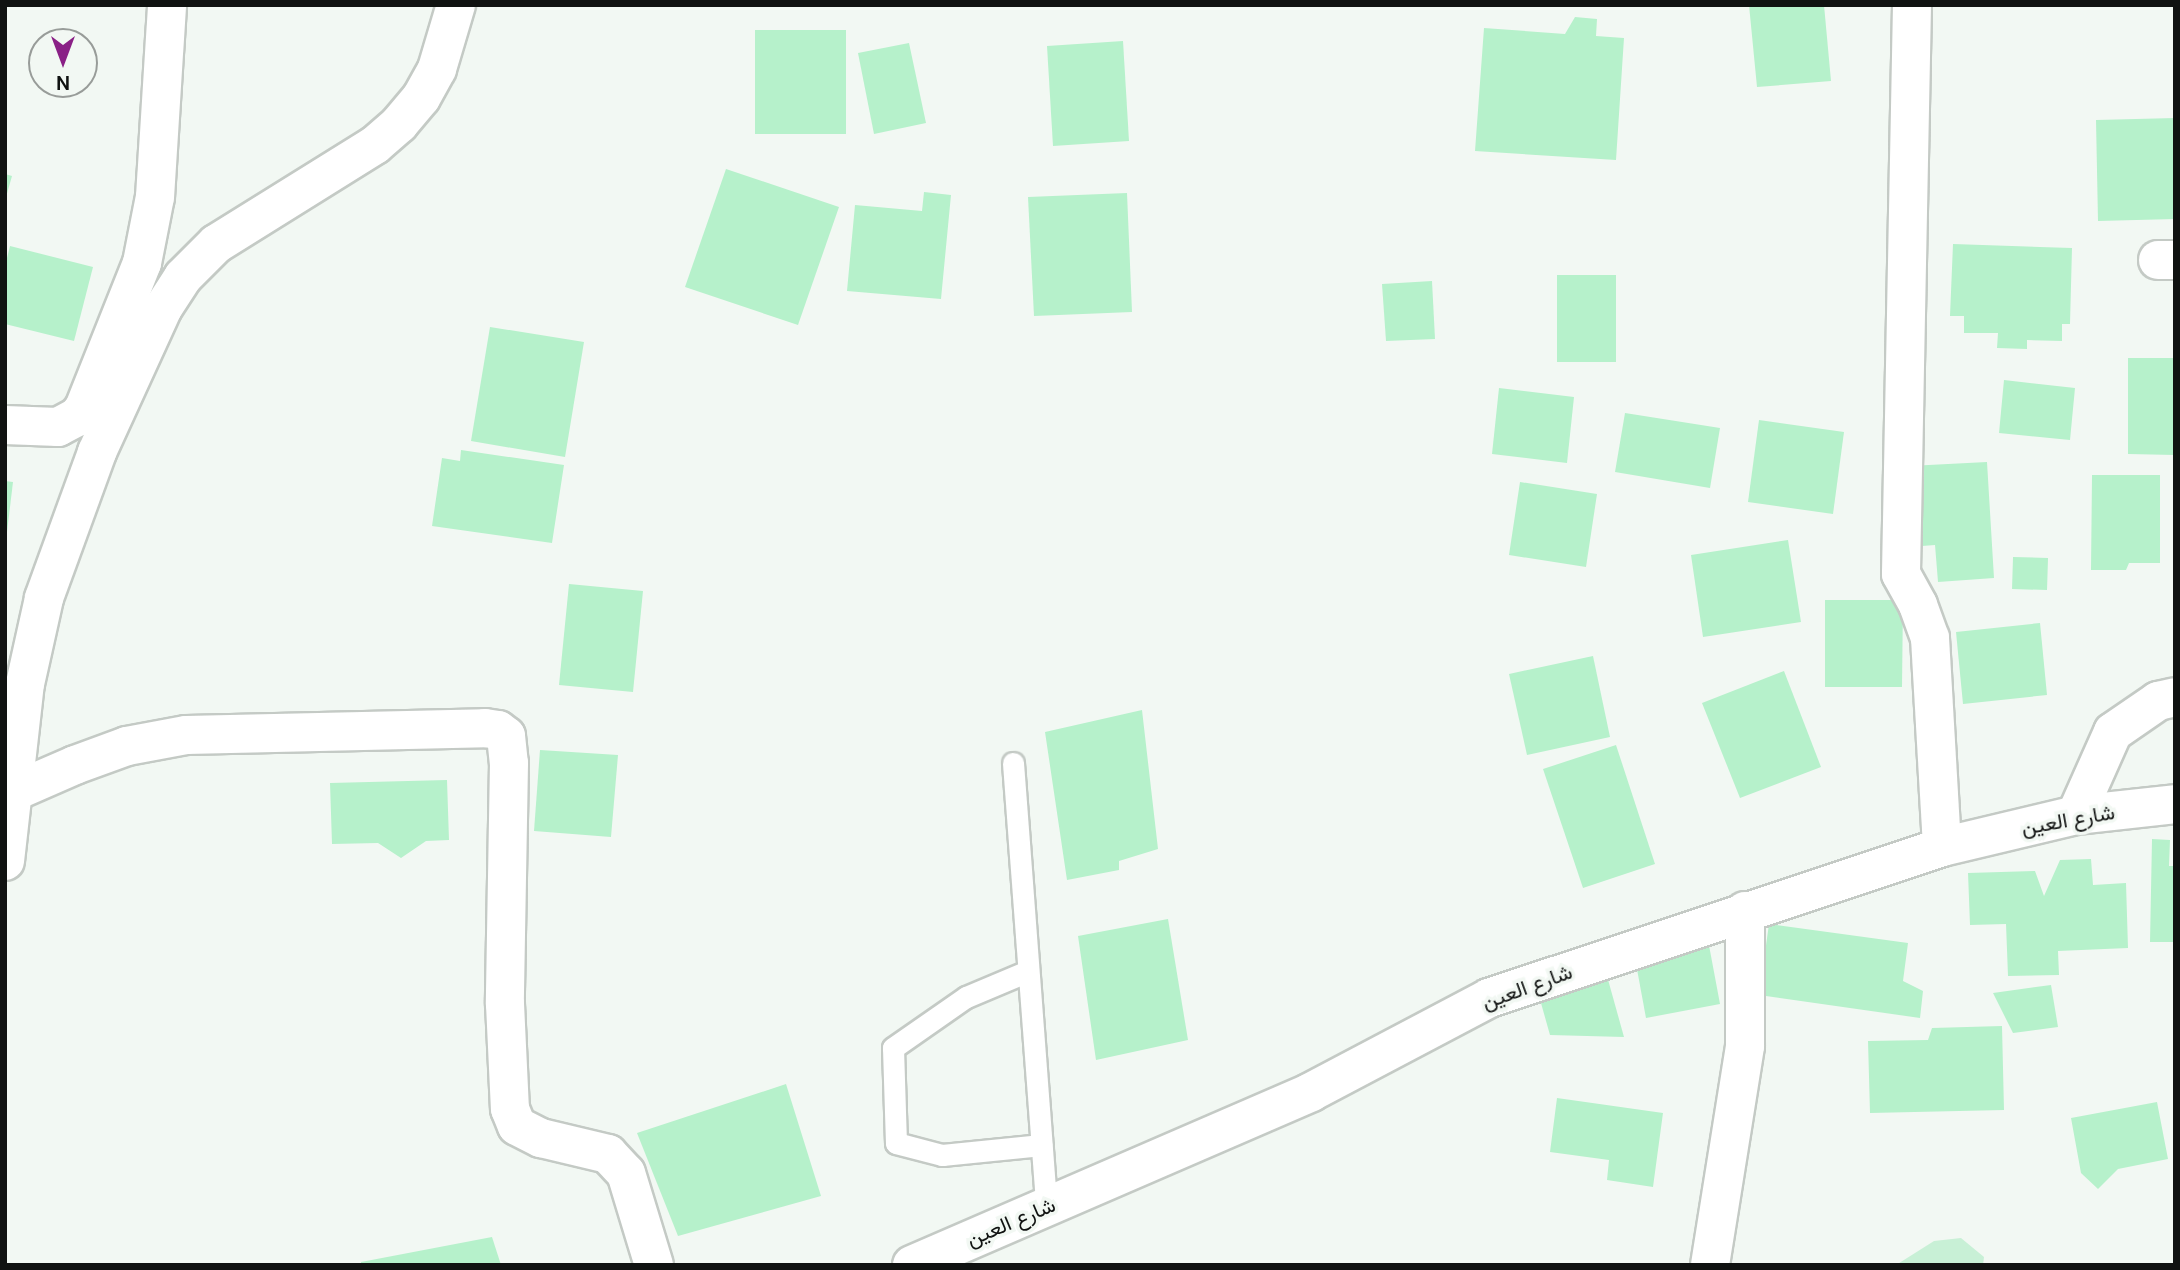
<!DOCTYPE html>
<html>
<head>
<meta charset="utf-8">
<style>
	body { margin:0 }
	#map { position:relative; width:2180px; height:1270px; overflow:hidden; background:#f2f8f3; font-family:"DM Sans",Vazirmatn,sans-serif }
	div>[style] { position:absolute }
	.green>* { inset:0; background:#c8f0d6 }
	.building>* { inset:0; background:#b6f1cb }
	.roads { filter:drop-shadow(2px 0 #c4cac5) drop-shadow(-2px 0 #c4cac5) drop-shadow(0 2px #c4cac5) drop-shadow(0 -2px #c4cac5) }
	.lane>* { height:21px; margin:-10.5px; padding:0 10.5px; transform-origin:10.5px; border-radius:10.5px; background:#fff }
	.street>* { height:38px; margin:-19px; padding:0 19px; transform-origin:19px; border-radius:19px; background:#fff }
	.secondary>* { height:38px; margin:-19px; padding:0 19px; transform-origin:19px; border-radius:19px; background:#fff }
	span { translate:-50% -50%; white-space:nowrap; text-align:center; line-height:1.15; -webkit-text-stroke:7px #f2f8f3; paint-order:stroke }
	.street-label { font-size:21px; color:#101211 }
	.frame { position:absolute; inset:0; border:7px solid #101211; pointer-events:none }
	.north { position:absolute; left:28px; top:28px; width:70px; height:70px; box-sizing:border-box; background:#f2f8f3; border:2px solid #989c99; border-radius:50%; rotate:180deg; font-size:19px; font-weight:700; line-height:28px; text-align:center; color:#101211 }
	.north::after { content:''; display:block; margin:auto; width:24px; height:32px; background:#8a2086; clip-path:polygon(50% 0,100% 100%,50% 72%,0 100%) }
</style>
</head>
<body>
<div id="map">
	<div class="green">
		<i style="clip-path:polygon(1961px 1238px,1984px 1257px,1983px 1265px,1896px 1265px,1934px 1241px)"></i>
	</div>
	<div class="building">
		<i style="clip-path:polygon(1749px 5px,1824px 5px,1831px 81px,1757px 87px)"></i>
		<i style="clip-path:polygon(1575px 17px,1597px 19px,1596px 36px,1624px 38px,1616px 160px,1475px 151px,1484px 28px,1565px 34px)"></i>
		<i style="clip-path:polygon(755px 30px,846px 30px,846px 134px,755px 134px)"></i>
		<i style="clip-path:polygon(1123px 41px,1129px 141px,1053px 146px,1047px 46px)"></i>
		<i style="clip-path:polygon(909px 43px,926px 123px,874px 134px,858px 53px)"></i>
		<i style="clip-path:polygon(2175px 118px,2175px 219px,2098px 221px,2096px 120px)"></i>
		<i style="clip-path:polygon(726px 169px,839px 207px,798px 325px,685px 287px)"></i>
		<i style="clip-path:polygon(5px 174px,12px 176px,6px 197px,5px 196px)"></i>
		<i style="clip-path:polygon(924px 192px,951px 195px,941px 299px,847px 291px,855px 205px,922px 211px)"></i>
		<i style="clip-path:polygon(1127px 193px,1132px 312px,1034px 316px,1028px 197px)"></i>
		<i style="clip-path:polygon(1953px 244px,2072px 248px,2070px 324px,2062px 324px,2062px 341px,2027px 340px,2027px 349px,1997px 348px,1998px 333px,1964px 333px,1964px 316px,1950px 316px)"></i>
		<i style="clip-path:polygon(10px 246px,93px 267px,74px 341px,5px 324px,5px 266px)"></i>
		<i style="clip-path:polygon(1557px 275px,1616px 275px,1616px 362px,1557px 362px)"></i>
		<i style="clip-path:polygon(1432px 281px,1435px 339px,1386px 341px,1382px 284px)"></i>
		<i style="clip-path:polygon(490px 327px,584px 342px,565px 457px,471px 441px)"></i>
		<i style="clip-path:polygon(2128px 358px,2175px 358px,2175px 455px,2128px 454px)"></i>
		<i style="clip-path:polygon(2004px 380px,2075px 388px,2070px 440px,1999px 433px)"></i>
		<i style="clip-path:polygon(1499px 388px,1574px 397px,1567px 463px,1492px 454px)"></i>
		<i style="clip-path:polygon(1625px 413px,1720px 428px,1710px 488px,1615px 472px)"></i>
		<i style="clip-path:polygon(1759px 420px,1844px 432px,1833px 514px,1748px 502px)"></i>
		<i style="clip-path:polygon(461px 450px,564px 465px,552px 543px,432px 526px,442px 458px,460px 461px)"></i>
		<i style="clip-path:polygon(1987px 462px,1994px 578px,1938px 582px,1935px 545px,1909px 547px,1909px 466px)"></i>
		<i style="clip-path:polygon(2092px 475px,2160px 475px,2160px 563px,2129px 563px,2126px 570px,2091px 570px)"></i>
		<i style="clip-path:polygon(5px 481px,13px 482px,7px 532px,5px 532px)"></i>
		<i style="clip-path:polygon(1520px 482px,1597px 494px,1586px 567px,1509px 555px)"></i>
		<i style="clip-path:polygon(1788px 540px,1801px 622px,1703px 637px,1691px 555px)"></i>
		<i style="clip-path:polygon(2013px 557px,2048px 558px,2047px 590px,2012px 589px)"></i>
		<i style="clip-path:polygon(569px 584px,643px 591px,633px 692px,559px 685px)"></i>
		<i style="clip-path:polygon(1825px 600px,1903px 600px,1902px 687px,1825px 687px)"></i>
		<i style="clip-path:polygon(2040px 623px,2047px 695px,1963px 704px,1956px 632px)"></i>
		<i style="clip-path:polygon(1593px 656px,1610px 737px,1527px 755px,1509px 674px)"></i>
		<i style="clip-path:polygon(1784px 671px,1821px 767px,1740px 798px,1702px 703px)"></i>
		<i style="clip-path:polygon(1142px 710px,1158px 849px,1119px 861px,1119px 870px,1067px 880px,1045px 732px)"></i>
		<i style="clip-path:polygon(1616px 745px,1655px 864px,1583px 888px,1543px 769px)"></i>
		<i style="clip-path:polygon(540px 750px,618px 755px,611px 837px,534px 831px)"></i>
		<i style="clip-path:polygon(447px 780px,449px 840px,426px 841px,401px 858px,378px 843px,332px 844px,330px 783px)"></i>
		<i style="clip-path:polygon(2152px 839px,2170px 840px,2169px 866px,2175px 866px,2175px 942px,2150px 942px)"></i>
		<i style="clip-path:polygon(2091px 859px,2093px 885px,2126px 883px,2128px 948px,2058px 951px,2059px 975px,2008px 976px,2006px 924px,1970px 925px,1968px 873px,2035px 871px,2044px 896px,2060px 860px)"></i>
		<i style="clip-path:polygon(1168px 919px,1188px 1040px,1096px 1060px,1078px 936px)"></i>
		<i style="clip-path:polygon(1769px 924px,1908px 943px,1903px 981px,1923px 991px,1920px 1018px,1759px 995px)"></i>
		<i style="clip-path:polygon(1708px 940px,1720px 1004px,1646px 1018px,1634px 953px)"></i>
		<i style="clip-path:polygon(1607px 976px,1624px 1037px,1550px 1035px,1539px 996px)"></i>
		<i style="clip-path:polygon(2051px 985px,2058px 1027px,2013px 1033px,1993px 993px)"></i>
		<i style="clip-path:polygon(2002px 1026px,2004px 1110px,1870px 1113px,1868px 1041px,1928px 1040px,1932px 1028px)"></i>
		<i style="clip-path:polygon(786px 1084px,821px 1196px,678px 1236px,637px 1133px)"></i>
		<i style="clip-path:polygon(1557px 1098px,1663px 1113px,1653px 1187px,1607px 1180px,1609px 1160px,1550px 1152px)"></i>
		<i style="clip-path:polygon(2157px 1102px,2168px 1159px,2118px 1169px,2098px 1189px,2081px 1173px,2071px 1118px)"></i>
		<i style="clip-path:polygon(492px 1237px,501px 1265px,361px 1265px,361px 1262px)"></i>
	</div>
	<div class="roads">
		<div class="lane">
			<i style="left:1013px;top:763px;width:444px;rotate:85.7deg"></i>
			<i style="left:1028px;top:971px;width:67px;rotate:157.2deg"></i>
			<i style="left:966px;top:997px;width:89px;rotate:145.1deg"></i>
			<i style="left:893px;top:1048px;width:95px;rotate:88.2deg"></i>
			<i style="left:896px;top:1143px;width:48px;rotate:14.6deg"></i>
			<i style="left:942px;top:1155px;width:100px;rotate:-5.7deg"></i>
		</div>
		<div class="street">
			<i style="left:1912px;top:5px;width:569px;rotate:91.11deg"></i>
			<i style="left:1901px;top:574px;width:35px;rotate:61deg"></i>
			<i style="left:1918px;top:605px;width:35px;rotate:70deg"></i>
			<i style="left:1930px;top:638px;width:209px;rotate:86.7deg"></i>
			<i style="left:2158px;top:260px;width:17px"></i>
			<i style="left:5px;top:425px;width:53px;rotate:2.2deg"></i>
			<i style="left:58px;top:427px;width:21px;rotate:-28deg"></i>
			<i style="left:77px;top:417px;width:11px;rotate:-52deg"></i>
			<i style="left:84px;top:408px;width:156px;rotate:-68.2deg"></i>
			<i style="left:142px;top:263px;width:67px;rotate:-78.9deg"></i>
			<i style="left:155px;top:197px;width:192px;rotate:-86.4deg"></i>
			<i style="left:13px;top:792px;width:68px;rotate:-23.5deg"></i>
			<i style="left:75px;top:765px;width:55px;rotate:-20.1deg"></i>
			<i style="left:127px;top:746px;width:60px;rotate:-10.6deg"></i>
			<i style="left:186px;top:735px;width:299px;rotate:-1.3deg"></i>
			<i style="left:485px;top:728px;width:13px;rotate:9deg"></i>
			<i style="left:498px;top:730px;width:10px;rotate:37deg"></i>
			<i style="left:506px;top:736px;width:27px;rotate:84deg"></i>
			<i style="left:509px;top:763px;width:241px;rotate:91deg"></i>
			<i style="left:505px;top:1004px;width:105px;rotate:87.3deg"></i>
			<i style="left:510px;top:1109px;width:18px;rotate:68deg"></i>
			<i style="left:517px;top:1126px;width:27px;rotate:27deg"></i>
			<i style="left:541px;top:1138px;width:69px;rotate:13.4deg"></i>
			<i style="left:608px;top:1154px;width:26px;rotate:47deg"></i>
			<i style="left:626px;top:1173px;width:96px;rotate:73.1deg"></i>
			<i style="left:2076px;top:815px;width:91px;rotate:-66deg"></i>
			<i style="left:2113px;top:732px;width:55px;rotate:-34.6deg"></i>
			<i style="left:2158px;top:701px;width:17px;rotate:-13deg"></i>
			<i style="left:5px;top:861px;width:178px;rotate:-83.6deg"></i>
			<i style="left:25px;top:684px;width:88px;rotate:-77.5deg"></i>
			<i style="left:44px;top:598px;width:155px;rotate:-70deg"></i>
			<i style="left:97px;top:452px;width:158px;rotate:-65.4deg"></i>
			<i style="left:163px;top:308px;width:37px;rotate:-57deg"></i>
			<i style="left:183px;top:277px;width:47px;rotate:-45deg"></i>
			<i style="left:216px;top:244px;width:187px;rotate:-31.9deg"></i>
			<i style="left:375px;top:145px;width:32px;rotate:-41deg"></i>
			<i style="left:399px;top:124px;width:34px;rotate:-50deg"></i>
			<i style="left:421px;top:98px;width:33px;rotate:-61deg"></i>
			<i style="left:437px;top:69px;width:67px;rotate:-73.5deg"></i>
			<i style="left:1710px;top:1265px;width:222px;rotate:-80.9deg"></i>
			<i style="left:1745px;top:1046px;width:135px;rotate:-90deg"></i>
		</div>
		<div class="secondary">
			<i style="left:912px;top:1265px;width:435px;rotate:-23.4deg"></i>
			<i style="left:1311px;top:1092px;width:201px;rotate:-27.8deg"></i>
			<i style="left:1489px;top:998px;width:478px;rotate:-18.4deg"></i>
			<i style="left:1942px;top:847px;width:138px;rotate:-13.4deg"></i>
			<i style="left:2076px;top:815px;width:100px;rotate:-6.3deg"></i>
		</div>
	</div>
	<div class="street-label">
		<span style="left:2068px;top:820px;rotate:-10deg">شارع العين</span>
		<span style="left:1527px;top:987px;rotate:-20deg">شارع العين</span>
		<span style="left:1011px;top:1222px;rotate:-23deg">شارع العين</span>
	</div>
	<div class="frame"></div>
	<div class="north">N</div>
</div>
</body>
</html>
